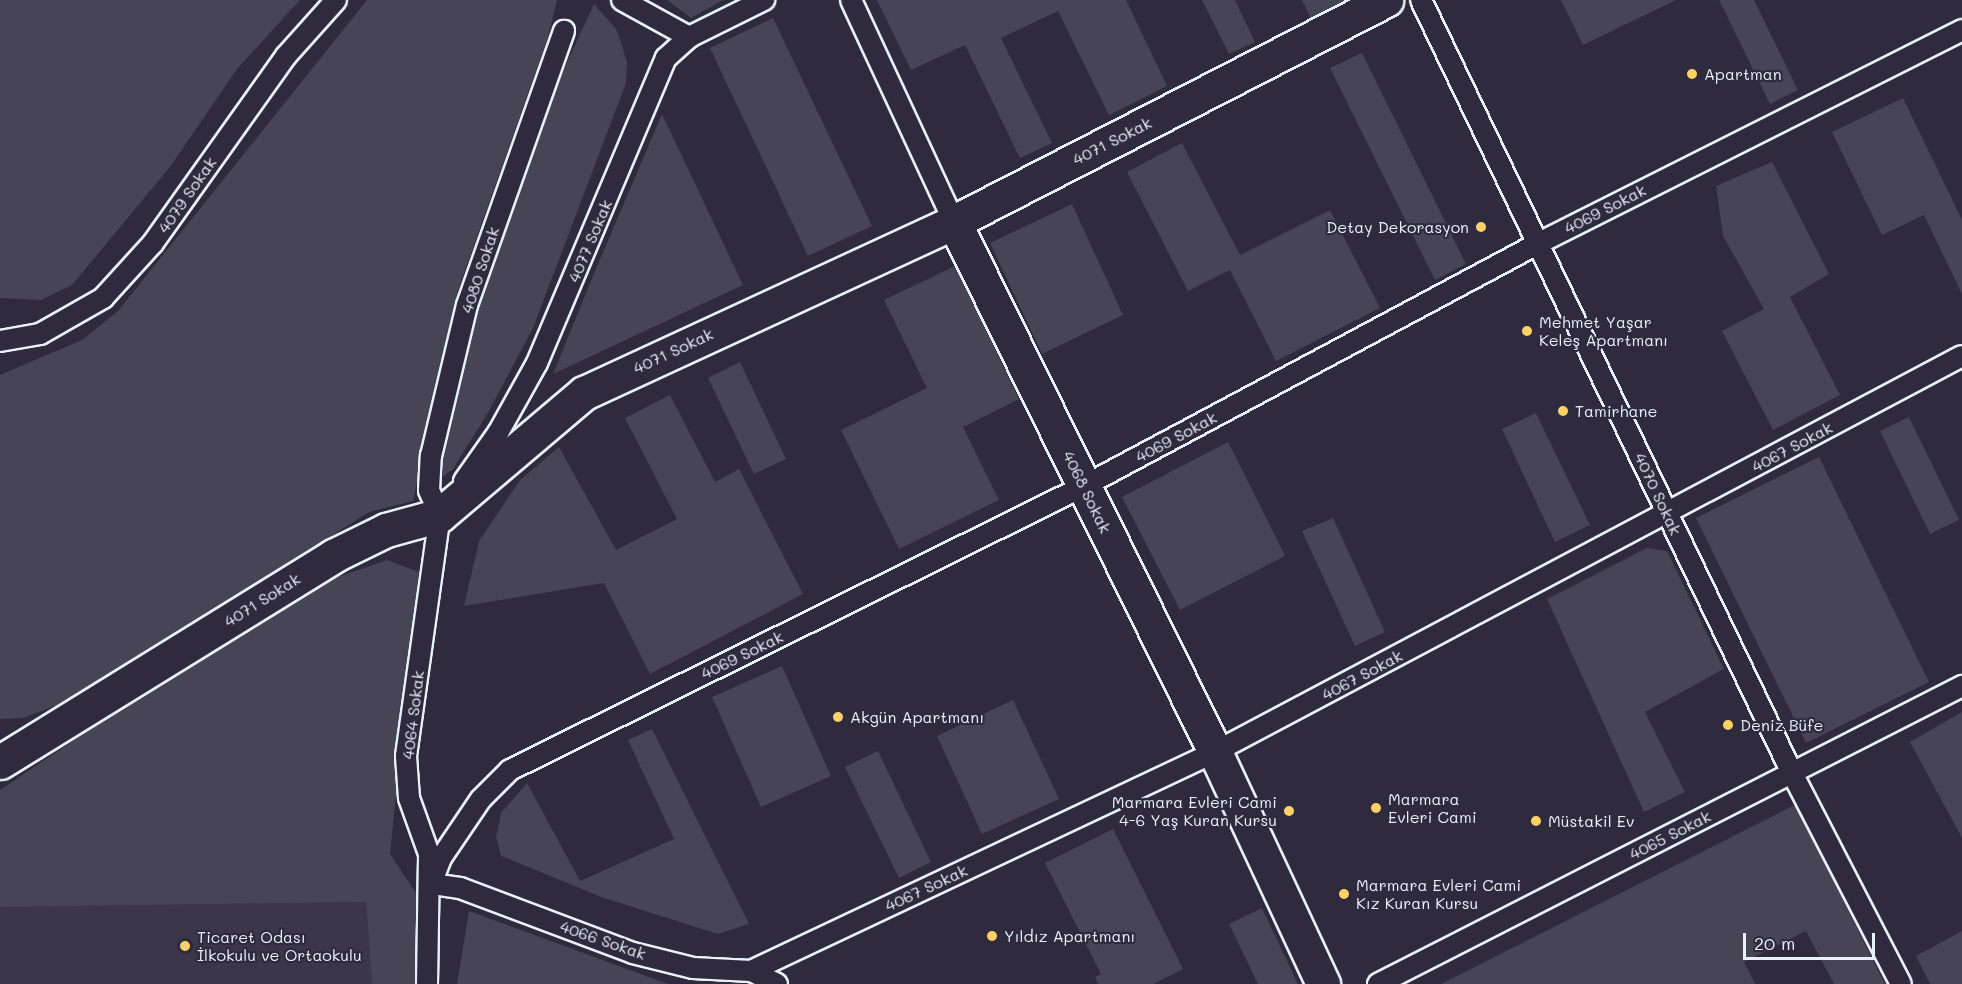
<!DOCTYPE html>
<html>
<head>
<meta charset="utf-8">
<style>
	body { margin:0 }
	#map { position:relative; width:1962px; height:984px; overflow:hidden; background:#2f2a3d; font-family:Mali,sans-serif }
	div>[style] { position:absolute }
	.built>* { inset:0; background:#3b3749 }
	.green>* { inset:0; background:#464455 }
	.roads { filter:drop-shadow(2px 0 #e8f1f8) drop-shadow(-2px 0 #e8f1f8) drop-shadow(0 2px #e8f1f8) drop-shadow(0 -2px #e8f1f8) }
	.service>* { height:20px; margin:-10px; padding:0 10px; transform-origin:10px; border-radius:10px; background:#2f2a3d }
	.minor>* { height:33px; margin:-16.5px; padding:0 16.5px; transform-origin:16.5px; border-radius:16.5px; background:#2f2a3d }
	.dots>* { width:16px; height:16px; translate:-50% -50%; box-sizing:border-box; border:3px solid #2f2a3d; border-radius:50% }
	span { translate:-50% -50%; white-space:nowrap; text-align:center; line-height:1.15; -webkit-text-stroke:4.5px #2f2a3d; paint-order:stroke }
	.poi-label { font-size:16px; color:#e8f1f8 }
	.left { translate:0 -50%; text-align:left }
	.right { translate:-100% -50%; text-align:right }
	.street-label { font-size:16px; color:#e8f1f8 }
	.scale { position:absolute; left:1743px; top:933px; width:132px; height:27px; box-sizing:border-box; border:3px solid #e8f1f8; border-top:0; padding-left:8px; font-size:18px; line-height:21px; white-space:nowrap; color:#e8f1f8; -webkit-text-stroke:4px #2f2a3d; paint-order:stroke }
</style>
</head>
<body>
<div id="map">
	<div class="built">
		<i style="clip-path:polygon(366px 902px,372px 984px,0 984px,0 907px)"></i>
	</div>
	<div class="green">
		<i style="clip-path:polygon(0 0,300px 0,237px 69px,170px 167px,72px 285px,41px 300px,0 298px)"></i>
		<i style="clip-path:polygon(367px 0,557px 0,548px 37px,458px 290px,413px 501px,369px 512px,74px 699px,23px 718px,0 719px,0 375px,82px 340px,118px 311px)"></i>
		<i style="clip-path:polygon(667px 0,723px 0,691px 18px)"></i>
		<i style="clip-path:polygon(877px 0,1126px 0,1167px 86px,1109px 115px,1058px 11px,1001px 38px,1052px 143px,1020px 158px,965px 45px,911px 70px)"></i>
		<i style="clip-path:polygon(1202px 0,1235px 0,1255px 42px,1229px 54px)"></i>
		<i style="clip-path:polygon(1302px 0,1349px 0,1311px 19px)"></i>
		<i style="clip-path:polygon(1561px 0,1676px 0,1583px 45px)"></i>
		<i style="clip-path:polygon(1719px 0,1754px 0,1798px 90px,1770px 104px)"></i>
		<i style="clip-path:polygon(594px 4px,617px 30px,627px 62px,626px 83px,533px 328px,489px 411px,453px 469px,441px 478px,436px 456px,476px 304px,558px 82px)"></i>
		<i style="clip-path:polygon(773px 18px,872px 226px,808px 256px,710px 48px)"></i>
		<i style="clip-path:polygon(1362px 53px,1466px 264px,1435px 280px,1330px 68px)"></i>
		<i style="clip-path:polygon(1903px 98px,1962px 220px,1962px 294px,1924px 215px,1882px 235px,1832px 132px)"></i>
		<i style="clip-path:polygon(662px 114px,743px 285px,553px 374px,595px 271px)"></i>
		<i style="clip-path:polygon(1182px 143px,1240px 255px,1330px 210px,1380px 308px,1276px 361px,1230px 270px,1188px 291px,1127px 172px)"></i>
		<i style="clip-path:polygon(1772px 162px,1829px 274px,1790px 297px,1840px 395px,1773px 430px,1722px 331px,1764px 309px,1723px 236px,1716px 186px)"></i>
		<i style="clip-path:polygon(1072px 204px,1123px 315px,1042px 354px,990px 243px)"></i>
		<i style="clip-path:polygon(955px 266px,1019px 399px,963px 427px,999px 500px,899px 549px,841px 430px,927px 388px,884px 300px)"></i>
		<i style="clip-path:polygon(740px 362px,786px 459px,754px 474px,708px 378px)"></i>
		<i style="clip-path:polygon(670px 395px,715px 482px,739px 469px,803px 594px,650px 674px,604px 583px,464px 606px,479px 541px,520px 480px,559px 447px,616px 550px,677px 519px,625px 418px)"></i>
		<i style="clip-path:polygon(1536px 413px,1590px 525px,1555px 542px,1502px 429px)"></i>
		<i style="clip-path:polygon(1909px 417px,1959px 520px,1930px 534px,1880px 431px)"></i>
		<i style="clip-path:polygon(1228px 442px,1285px 556px,1180px 610px,1122px 497px)"></i>
		<i style="clip-path:polygon(1819px 457px,1929px 682px,1806px 743px,1696px 518px)"></i>
		<i style="clip-path:polygon(1333px 518px,1385px 632px,1355px 646px,1302px 531px)"></i>
		<i style="clip-path:polygon(1647px 548px,1667px 551px,1724px 669px,1645px 712px,1685px 792px,1644px 812px,1547px 599px)"></i>
		<i style="clip-path:polygon(387px 560px,419px 572px,390px 854px,418px 896px,418px 984px,372px 984px,366px 902px,0 907px,0 790px,116px 712px,323px 582px)"></i>
		<i style="clip-path:polygon(782px 666px,831px 776px,761px 807px,712px 697px)"></i>
		<i style="clip-path:polygon(1013px 700px,1059px 799px,982px 834px,937px 736px)"></i>
		<i style="clip-path:polygon(1962px 712px,1962px 838px,1910px 742px)"></i>
		<i style="clip-path:polygon(652px 729px,749px 924px,718px 934px,604px 898px,501px 856px,496px 837px,501px 813px,527px 783px,580px 881px,674px 839px,628px 740px)"></i>
		<i style="clip-path:polygon(878px 751px,931px 862px,899px 878px,845px 767px)"></i>
		<i style="clip-path:polygon(1795px 805px,1885px 984px,1834px 984px,1806px 931px,1744px 962px,1755px 984px,1441px 984px)"></i>
		<i style="clip-path:polygon(1113px 829px,1183px 969px,1153px 984px,1098px 984px,1095px 977px,1101px 974px,1045px 863px)"></i>
		<i style="clip-path:polygon(1262px 908px,1298px 984px,1258px 984px,1229px 924px)"></i>
		<i style="clip-path:polygon(469px 911px,668px 984px,457px 984px)"></i>
		<i style="clip-path:polygon(1962px 931px,1962px 984px,1930px 984px,1916px 956px)"></i>
	</div>
	<div class="roads">
		<div class="service">
			<i style="left:622px;top:0;width:77px;rotate:28.9deg"></i>
			<i style="left:851px;top:0;width:245px;rotate:65.1deg"></i>
			<i style="left:1421px;top:0;width:857px;rotate:64.36deg"></i>
			<i style="left:1792px;top:773px;width:237px;rotate:62.7deg"></i>
			<i style="left:0;top:341px;width:41px;rotate:-9.9deg"></i>
			<i style="left:40px;top:334px;width:73px;rotate:-29.7deg"></i>
			<i style="left:103px;top:298px;width:74px;rotate:-47.7deg"></i>
			<i style="left:153px;top:243px;width:229px;rotate:-54.6deg"></i>
			<i style="left:286px;top:56px;width:75px;rotate:-48.2deg"></i>
			<i style="left:464px;top:481px;width:59px;rotate:-54.7deg"></i>
			<i style="left:498px;top:433px;width:80px;rotate:-60.9deg"></i>
			<i style="left:537px;top:363px;width:331px;rotate:-67.1deg"></i>
			<i style="left:666px;top:58px;width:31px;rotate:-42deg"></i>
			<i style="left:689px;top:37px;width:84px;rotate:-26.3deg"></i>
			<i style="left:440px;top:515px;width:27px;rotate:-114deg"></i>
			<i style="left:429px;top:490px;width:34px;rotate:-87deg"></i>
			<i style="left:431px;top:456px;width:155px;rotate:-76.6deg"></i>
			<i style="left:467px;top:305px;width:291px;rotate:-70.5deg"></i>
			<i style="left:751px;top:971px;width:513px;rotate:-25.27deg"></i>
			<i style="left:1215px;top:752px;width:845px;rotate:-27.93deg"></i>
			<i style="left:427px;top:984px;width:130px;rotate:-89.1deg"></i>
			<i style="left:429px;top:854px;width:59px;rotate:-109.7deg"></i>
			<i style="left:409px;top:798px;width:42px;rotate:-94.1deg"></i>
			<i style="left:406px;top:756px;width:243px;rotate:-82deg"></i>
			<i style="left:440px;top:515px;width:9px;rotate:-54deg"></i>
			<i style="left:777px;top:984px;width:29px;rotate:-153deg"></i>
			<i style="left:751px;top:971px;width:58px;rotate:-177deg"></i>
			<i style="left:693px;top:968px;width:62px;rotate:-166deg"></i>
			<i style="left:633px;top:953px;width:185px;rotate:-159.4deg"></i>
			<i style="left:460px;top:888px;width:29px;rotate:-172deg"></i>
			<i style="left:431px;top:884px;width:28px;rotate:-69deg"></i>
			<i style="left:441px;top:858px;width:71px;rotate:-55.9deg"></i>
			<i style="left:481px;top:799px;width:41px;rotate:-45deg"></i>
			<i style="left:510px;top:770px;width:640px;rotate:-26.32deg"></i>
			<i style="left:1084px;top:486px;width:516px;rotate:-28.11deg"></i>
			<i style="left:1539px;top:243px;width:474px;rotate:-26.7deg"></i>
			<i style="left:1378px;top:984px;width:656px;rotate:-27.03deg"></i>
		</div>
		<div class="minor">
			<i style="left:954px;top:222px;width:591px;rotate:63.78deg"></i>
			<i style="left:1215px;top:752px;width:256px;rotate:65deg"></i>
			<i style="left:0;top:762px;width:392px;rotate:-31.7deg"></i>
			<i style="left:333px;top:556px;width:59px;rotate:-26.1deg"></i>
			<i style="left:386px;top:530px;width:56px;rotate:-15.5deg"></i>
			<i style="left:440px;top:515px;width:189px;rotate:-40.3deg"></i>
			<i style="left:584px;top:393px;width:408px;rotate:-24.8deg"></i>
			<i style="left:954px;top:222px;width:486px;rotate:-27.2deg"></i>
		</div>
	</div>
	<div class="dots">
		<i style="left:1692px;top:74px;background:#ffd166"></i>
		<i style="left:1481px;top:227px;background:#ffd166"></i>
		<i style="left:1527px;top:331px;background:#ffd166"></i>
		<i style="left:1563px;top:411px;background:#ffd166"></i>
		<i style="left:838px;top:717px;background:#ffd166"></i>
		<i style="left:1728px;top:725px;background:#ffd166"></i>
		<i style="left:1376px;top:808px;background:#ffd166"></i>
		<i style="left:1289px;top:811px;background:#ffd166"></i>
		<i style="left:1536px;top:821px;background:#ffd166"></i>
		<i style="left:1344px;top:894px;background:#ffd166"></i>
		<i style="left:992px;top:936px;background:#ffd166"></i>
		<i style="left:185px;top:946px;background:#ffd166"></i>
	</div>
	<div class="poi-label">
		<span class="left" style="left:1704px;top:74px">Apartman</span>
		<span class="right" style="left:1469px;top:227px">Detay Dekorasyon</span>
		<span class="left" style="left:1539px;top:331px">Mehmet Yaşar<br>Keleş Apartmanı</span>
		<span class="left" style="left:1575px;top:411px">Tamirhane</span>
		<span class="left" style="left:850px;top:717px">Akgün Apartmanı</span>
		<span class="left" style="left:1740px;top:725px">Deniz Büfe</span>
		<span class="left" style="left:1388px;top:808px">Marmara<br>Evleri Cami</span>
		<span class="right" style="left:1277px;top:811px">Marmara Evleri Cami<br>4-6 Yaş Kuran Kursu</span>
		<span class="left" style="left:1548px;top:821px">Müstakil Ev</span>
		<span class="left" style="left:1356px;top:894px">Marmara Evleri Cami<br>Kız Kuran Kursu</span>
		<span class="left" style="left:1004px;top:936px">Yıldız Apartmanı</span>
		<span class="left" style="left:197px;top:946px">Ticaret Odası<br>İlkokulu ve Ortaokulu</span>
	</div>
	<div class="street-label">
		<span style="left:1112px;top:141px;rotate:-27deg">4071 Sokak</span>
		<span style="left:187px;top:195px;rotate:-55deg">4079 Sokak</span>
		<span style="left:1605px;top:209px;rotate:-27deg">4069 Sokak</span>
		<span style="left:590px;top:241px;rotate:-67deg">4077 Sokak</span>
		<span style="left:480px;top:270px;rotate:-72deg">4080 Sokak</span>
		<span style="left:673px;top:351px;rotate:-25deg">4071 Sokak</span>
		<span style="left:1176px;top:437px;rotate:-28deg">4069 Sokak</span>
		<span style="left:1792px;top:447px;rotate:-28deg">4067 Sokak</span>
		<span style="left:1087px;top:492px;rotate:64deg">4068 Sokak</span>
		<span style="left:1658px;top:494px;rotate:65deg">4070 Sokak</span>
		<span style="left:262px;top:600px;rotate:-32deg">4071 Sokak</span>
		<span style="left:742px;top:655px;rotate:-26deg">4069 Sokak</span>
		<span style="left:1362px;top:675px;rotate:-28deg">4067 Sokak</span>
		<span style="left:413px;top:715px;rotate:-83deg">4064 Sokak</span>
		<span style="left:1670px;top:835px;rotate:-27deg">4065 Sokak</span>
		<span style="left:926px;top:888px;rotate:-25deg">4067 Sokak</span>
		<span style="left:603px;top:940px;rotate:19deg">4066 Sokak</span>
	</div>
	<div class="scale">20 m</div>
</div>
</body>
</html>
